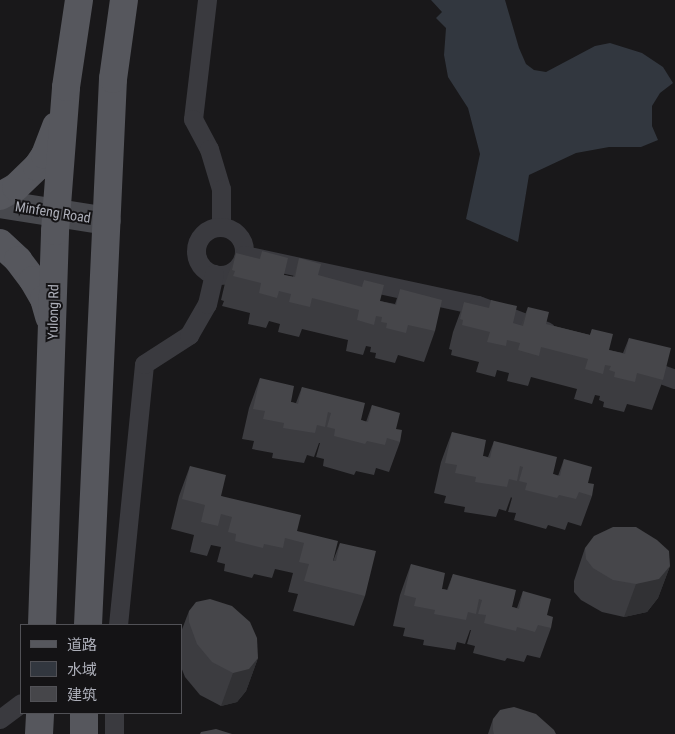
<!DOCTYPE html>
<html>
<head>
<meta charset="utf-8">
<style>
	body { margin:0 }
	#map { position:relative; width:675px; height:734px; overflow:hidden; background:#19181a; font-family:"Roboto Condensed","Noto Sans SC",sans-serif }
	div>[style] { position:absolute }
	.water>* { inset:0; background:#32373f }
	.minor>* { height:19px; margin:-9.5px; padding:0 9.5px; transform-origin:9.5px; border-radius:9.5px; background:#3a3a3f }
	.minor>.ring { margin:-9.5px; padding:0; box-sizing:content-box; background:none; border:19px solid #3a3a3f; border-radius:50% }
	.secondary>* { height:28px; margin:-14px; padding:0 14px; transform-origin:14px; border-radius:14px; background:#48494e }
	.primary>* { height:28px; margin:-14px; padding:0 14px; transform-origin:14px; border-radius:14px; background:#56575d }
	.wall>* { inset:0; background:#3c3c40 }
	.shaded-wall>* { inset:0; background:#313134 }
	.building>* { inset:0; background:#46464a }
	span { translate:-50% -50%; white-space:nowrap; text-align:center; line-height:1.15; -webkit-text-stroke:4px #141315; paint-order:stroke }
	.street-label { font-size:14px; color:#acaeb8 }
	.legend { position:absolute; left:20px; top:624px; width:162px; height:90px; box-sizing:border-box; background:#141315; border:1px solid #515156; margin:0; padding:6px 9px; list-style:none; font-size:15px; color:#acaeb8 }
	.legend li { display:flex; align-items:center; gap:10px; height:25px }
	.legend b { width:25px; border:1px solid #515156 }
</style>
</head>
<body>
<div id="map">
	<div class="water">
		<i style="clip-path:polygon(431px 0,505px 0,519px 48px,526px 64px,534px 70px,546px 72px,595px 46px,610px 43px,642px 53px,663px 67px,673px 83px,660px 93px,652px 106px,652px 126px,658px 140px,641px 147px,609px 147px,576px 153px,529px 175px,518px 242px,466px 219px,480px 154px,468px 108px,448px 77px,444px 55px,446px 28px,436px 18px,442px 12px)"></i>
	</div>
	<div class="minor">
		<i style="left:207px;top:0;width:120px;rotate:96.7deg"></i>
		<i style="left:193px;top:119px;width:34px;rotate:62deg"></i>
		<i style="left:209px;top:149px;width:42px;rotate:73.3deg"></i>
		<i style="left:221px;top:189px;width:37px;rotate:90deg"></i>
		<i class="ring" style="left:196px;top:227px;width:29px;height:29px"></i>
		<i style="left:244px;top:255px;width:239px;rotate:12.1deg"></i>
		<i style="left:478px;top:305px;width:73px;rotate:20.9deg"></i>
		<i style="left:642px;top:367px;width:35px;rotate:20deg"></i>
		<i style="left:118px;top:625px;width:262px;rotate:-84.3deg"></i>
		<i style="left:144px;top:364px;width:54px;rotate:-32.8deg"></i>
		<i style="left:189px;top:335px;width:36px;rotate:-60deg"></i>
		<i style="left:207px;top:304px;width:31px;rotate:-77deg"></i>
		<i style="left:114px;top:713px;width:21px;rotate:90deg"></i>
		<i style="left:0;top:719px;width:26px;rotate:-37deg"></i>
	</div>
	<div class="secondary">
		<i style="left:0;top:204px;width:108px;rotate:9deg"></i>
	</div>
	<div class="primary">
		<i style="left:0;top:196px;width:18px;rotate:-29deg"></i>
		<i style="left:16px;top:187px;width:29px;rotate:-44deg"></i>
		<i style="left:37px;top:167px;width:14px;rotate:-56deg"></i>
		<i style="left:45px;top:155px;width:31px;rotate:-69deg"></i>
		<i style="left:0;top:243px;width:25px;rotate:43deg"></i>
		<i style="left:18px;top:260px;width:25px;rotate:53deg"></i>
		<i style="left:33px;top:280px;width:22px;rotate:60deg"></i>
		<i style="left:44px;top:299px;width:19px;rotate:74deg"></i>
		<i style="left:42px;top:625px;width:394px;rotate:-88.1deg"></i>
		<i style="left:55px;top:231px;width:144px;rotate:-85.6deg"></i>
		<i style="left:66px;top:87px;width:88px;rotate:-81.5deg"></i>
		<i style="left:88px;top:625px;width:547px;rotate:-87.38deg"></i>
		<i style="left:113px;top:79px;width:80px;rotate:-82.1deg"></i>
		<i style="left:39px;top:734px;width:21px;rotate:-87deg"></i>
		<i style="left:84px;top:734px;width:21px;rotate:-90deg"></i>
	</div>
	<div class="wall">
		<i style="clip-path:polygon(262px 251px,284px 275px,293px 277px,299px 258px,318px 275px,361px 286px,364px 280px,380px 301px,395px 304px,400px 289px,435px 331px,424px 362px,398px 355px,395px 363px,375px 358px,376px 353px,370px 352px,371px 347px,366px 346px,363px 355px,346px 351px,348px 340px,302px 329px,299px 337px,278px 332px,280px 324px,269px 321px,266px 328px,248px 324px,250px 313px,222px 306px,224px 301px,221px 300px,225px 283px,236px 253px,259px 259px)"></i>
		<i style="clip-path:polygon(491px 300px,513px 323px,521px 325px,528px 307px,546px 324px,590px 335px,592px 329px,609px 350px,623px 353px,629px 338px,663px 380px,652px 410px,627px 404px,624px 412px,603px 407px,604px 402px,599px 400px,600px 396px,595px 395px,592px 404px,574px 399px,577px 389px,531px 377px,528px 386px,507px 381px,509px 373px,497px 370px,495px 377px,476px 372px,479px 362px,451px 355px,452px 350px,449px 349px,453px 332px,464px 302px,488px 308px)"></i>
		<i style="clip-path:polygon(260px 378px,291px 402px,296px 403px,302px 387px,361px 420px,366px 422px,372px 405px,396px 429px,400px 442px,389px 472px,376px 468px,374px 475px,356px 471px,354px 475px,323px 466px,324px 459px,316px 457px,320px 443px,319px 443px,314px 457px,307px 455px,304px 463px,272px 458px,273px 453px,252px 449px,254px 441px,242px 439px,249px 408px)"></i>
		<i style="clip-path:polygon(452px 432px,483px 456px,488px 457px,494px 441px,553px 474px,558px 476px,564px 459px,588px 483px,592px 496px,581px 526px,568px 522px,565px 530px,548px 525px,546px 529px,514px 520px,516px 513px,508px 512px,512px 498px,511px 497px,506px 511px,499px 509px,496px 517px,464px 512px,465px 507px,444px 503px,446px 496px,434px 493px,441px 462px)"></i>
		<i style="clip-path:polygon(190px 466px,221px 496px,297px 531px,333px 561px,340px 543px,365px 596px,354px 626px,293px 611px,298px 594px,288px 592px,293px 573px,275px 569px,272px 578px,254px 574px,252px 578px,224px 571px,225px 564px,217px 562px,221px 547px,211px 545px,207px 556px,190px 552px,194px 535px,171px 529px,179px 496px)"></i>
		<i style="clip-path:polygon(585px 548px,670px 566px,658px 598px,647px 612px,624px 617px,602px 612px,581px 600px,574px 592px,574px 581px)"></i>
		<i style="clip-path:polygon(411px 564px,442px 589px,447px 590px,453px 574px,512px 607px,517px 608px,523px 591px,547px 615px,551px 628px,540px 658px,527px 655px,524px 662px,507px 658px,505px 661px,473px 653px,475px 646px,467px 644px,471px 630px,470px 630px,465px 644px,457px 642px,455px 650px,423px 645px,424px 640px,403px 636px,405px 628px,393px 626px,400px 595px)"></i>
		<i style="clip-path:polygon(189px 611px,258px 658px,246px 691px,237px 702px,221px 706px,200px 695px,185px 677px,181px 667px,181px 632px)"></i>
		<i style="clip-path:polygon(493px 719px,556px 734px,488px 734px)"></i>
	</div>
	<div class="shaded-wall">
		<i style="clip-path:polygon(670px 566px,658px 598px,647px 612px,624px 617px,636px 584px)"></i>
		<i style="clip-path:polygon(258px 658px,246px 691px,237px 702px,221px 706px,233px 673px)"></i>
	</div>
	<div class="building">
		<i style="clip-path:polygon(262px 251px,288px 258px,284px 275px,295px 277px,299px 258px,321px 264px,318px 275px,362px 287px,364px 280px,384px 285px,380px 301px,396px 305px,400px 289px,442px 300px,435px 331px,408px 325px,406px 333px,386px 328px,387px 323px,381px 322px,382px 317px,376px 316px,374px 325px,357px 320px,359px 310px,312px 298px,310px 307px,289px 302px,291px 294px,279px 291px,277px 298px,259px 293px,261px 283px,233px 276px,235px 271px,232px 270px,236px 253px,260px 259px)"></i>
		<i style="clip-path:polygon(491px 300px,517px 306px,513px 323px,523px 326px,528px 307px,549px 312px,546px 324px,590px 335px,592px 329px,613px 334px,609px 350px,625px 354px,629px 338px,671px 348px,663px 380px,637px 373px,635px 382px,614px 377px,615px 372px,609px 370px,611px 366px,605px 365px,603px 374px,585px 369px,588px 359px,541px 347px,539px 356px,518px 350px,520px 343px,507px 340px,506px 346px,487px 342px,490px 332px,462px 325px,463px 320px,460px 319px,464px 302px,489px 308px)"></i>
		<i style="clip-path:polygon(260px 378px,294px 386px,291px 402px,298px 404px,302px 387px,365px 403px,361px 420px,368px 422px,372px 405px,400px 413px,396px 429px,402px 430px,400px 442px,387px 438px,385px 445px,367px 441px,365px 444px,334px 436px,335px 429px,327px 427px,331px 413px,328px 412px,325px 427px,317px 425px,315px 433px,283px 428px,284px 423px,263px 419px,265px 411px,253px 409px)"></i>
		<i style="clip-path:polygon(452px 432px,486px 440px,483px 456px,490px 458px,494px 441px,557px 457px,553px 474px,560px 476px,564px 459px,592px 467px,588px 483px,594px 484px,592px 496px,579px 492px,576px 499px,559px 495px,557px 498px,525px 490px,527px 483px,519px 481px,523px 467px,520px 466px,517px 481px,509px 479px,507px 487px,475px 482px,476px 477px,455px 473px,457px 465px,445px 463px)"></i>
		<i style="clip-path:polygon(190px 466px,226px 475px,221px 496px,301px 515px,297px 531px,338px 541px,333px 561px,336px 561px,340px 543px,376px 551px,365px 596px,304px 581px,309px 564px,299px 562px,304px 543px,285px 538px,283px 548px,264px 544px,263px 548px,235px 541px,236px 534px,228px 532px,232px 517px,221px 514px,218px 526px,201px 522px,205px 505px,182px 499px)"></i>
		<i style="clip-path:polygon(613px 527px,636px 527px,657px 540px,669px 551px,670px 566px,659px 579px,636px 584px,613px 580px,593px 568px,586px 559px,585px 548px,594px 536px)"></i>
		<i style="clip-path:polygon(411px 564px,445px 573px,442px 589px,448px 590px,453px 574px,516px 590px,512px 607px,519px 609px,523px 591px,551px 599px,547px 615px,553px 617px,551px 628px,538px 625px,535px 632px,517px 627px,516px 631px,484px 623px,486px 615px,478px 614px,482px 600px,479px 599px,476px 614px,468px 612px,466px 620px,434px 614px,435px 610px,414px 606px,416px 598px,404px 595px)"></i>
		<i style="clip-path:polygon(210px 599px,232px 606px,250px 622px,257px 638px,258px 658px,249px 669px,233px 673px,212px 662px,197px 644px,189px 622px,189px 611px,196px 602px)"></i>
		<i style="clip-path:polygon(514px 707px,536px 714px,554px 730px,556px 734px,494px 734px,493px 730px,493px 719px,500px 710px)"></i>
		<i style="clip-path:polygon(216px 729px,232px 734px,200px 734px,201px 732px)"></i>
	</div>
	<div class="street-label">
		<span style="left:53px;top:212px;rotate:9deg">Minfeng Road</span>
		<span style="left:53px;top:312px;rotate:-89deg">Yulong Rd</span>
	</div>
	<ul class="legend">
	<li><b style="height:6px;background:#56575d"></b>道路</li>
	<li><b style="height:14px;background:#32373f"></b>水域</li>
	<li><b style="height:14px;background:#46464a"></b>建筑</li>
	</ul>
</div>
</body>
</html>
